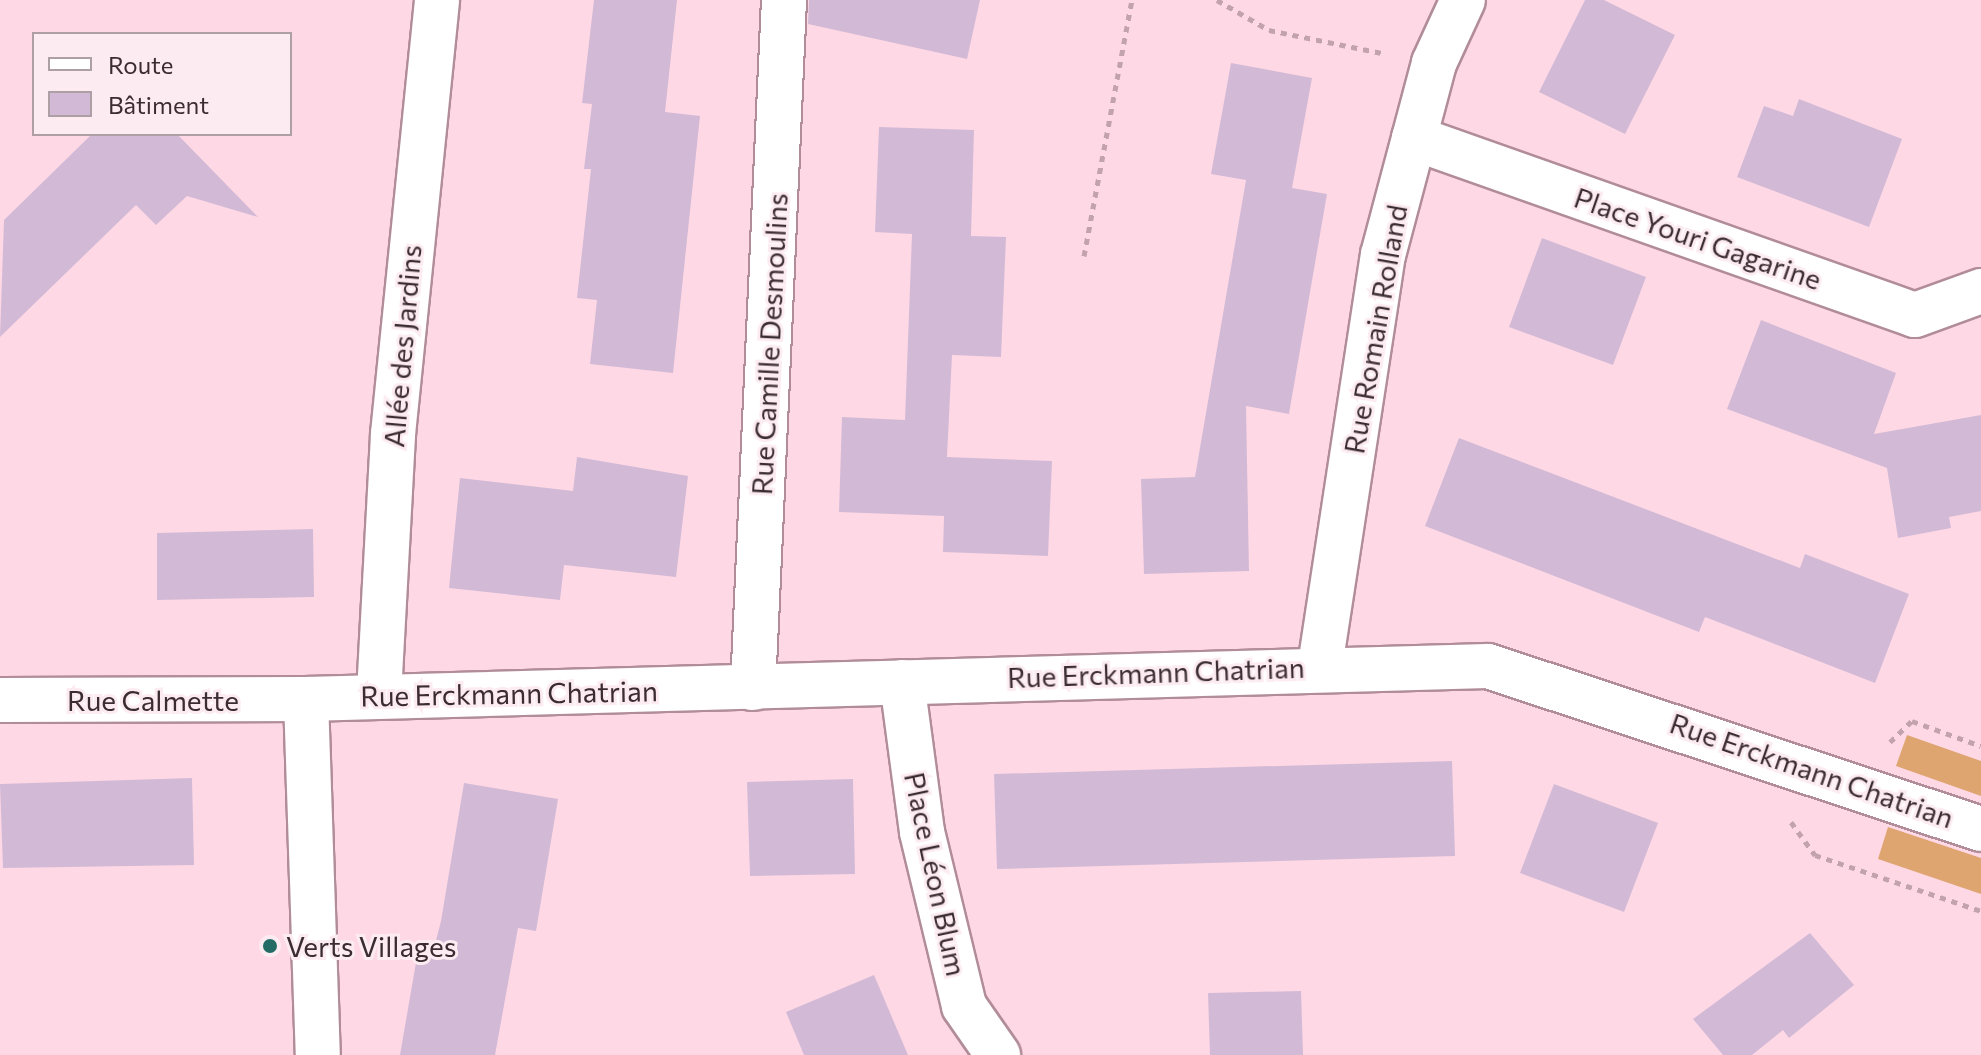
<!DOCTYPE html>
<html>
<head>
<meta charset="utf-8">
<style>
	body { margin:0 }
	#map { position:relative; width:1981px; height:1055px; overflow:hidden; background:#ffd8e5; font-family:Commissioner,sans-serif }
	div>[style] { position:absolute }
	.green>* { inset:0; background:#dea571 }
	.building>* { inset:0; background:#d2bad6 }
	.path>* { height:5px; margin-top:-2.5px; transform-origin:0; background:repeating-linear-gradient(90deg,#c1a2ad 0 6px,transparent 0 12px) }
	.roads { filter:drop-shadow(2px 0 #b18c99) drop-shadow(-2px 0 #b18c99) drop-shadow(0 2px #b18c99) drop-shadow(0 -2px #b18c99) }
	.minor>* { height:44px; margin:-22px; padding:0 22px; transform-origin:22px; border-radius:22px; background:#fff }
	.dots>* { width:22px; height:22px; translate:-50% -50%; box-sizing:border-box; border:4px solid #fcecf2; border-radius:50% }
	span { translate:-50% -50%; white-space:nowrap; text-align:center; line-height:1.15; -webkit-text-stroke:6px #fcecf2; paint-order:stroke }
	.street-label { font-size:28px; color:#3a2c31 }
	.poi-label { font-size:28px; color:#3a2c31 }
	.left { translate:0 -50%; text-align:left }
	.legend { position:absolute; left:32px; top:32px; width:260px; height:104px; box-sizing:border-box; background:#fcecf2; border:2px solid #ae9fa5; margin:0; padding:10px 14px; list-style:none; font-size:24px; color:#3a2c31 }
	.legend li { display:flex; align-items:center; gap:16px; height:40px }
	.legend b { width:40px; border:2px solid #ae9fa5 }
</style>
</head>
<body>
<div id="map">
	<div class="green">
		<i style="clip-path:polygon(1907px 735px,1981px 761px,1981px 796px,1896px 766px)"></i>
		<i style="clip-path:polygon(1888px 827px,1981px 858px,1981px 894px,1878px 859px)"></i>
	</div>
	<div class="building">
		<i style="clip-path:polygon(594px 0,677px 0,665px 112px,700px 116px,673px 373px,590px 364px,597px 300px,577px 298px,591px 169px,584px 169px,592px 104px,582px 103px)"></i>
		<i style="clip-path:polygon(809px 0,980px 0,967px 59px,808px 24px)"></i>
		<i style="clip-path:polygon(1585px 0,1604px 0,1675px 35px,1625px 134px,1539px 92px)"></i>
		<i style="clip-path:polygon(1231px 63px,1312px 78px,1292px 188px,1327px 194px,1289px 414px,1246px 406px,1249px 571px,1144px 574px,1141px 479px,1195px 477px,1246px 180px,1211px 174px)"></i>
		<i style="clip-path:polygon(1799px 99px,1902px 139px,1869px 227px,1737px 177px,1764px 106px,1793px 116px)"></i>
		<i style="clip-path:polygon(879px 127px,974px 130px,971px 236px,1006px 237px,1001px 357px,952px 355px,947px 457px,1052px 461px,1048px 556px,943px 552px,944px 516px,839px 512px,842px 417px,905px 420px,912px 234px,875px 232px)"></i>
		<i style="clip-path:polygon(92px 134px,177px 134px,258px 217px,187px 196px,156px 225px,136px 205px,0 337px,4px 220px)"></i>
		<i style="clip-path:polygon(1542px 238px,1646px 277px,1613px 365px,1509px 327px)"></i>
		<i style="clip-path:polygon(1761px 320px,1896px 373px,1874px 434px,1981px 415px,1981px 511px,1949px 517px,1951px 528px,1898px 538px,1887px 468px,1727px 409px)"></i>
		<i style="clip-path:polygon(1459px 438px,1800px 568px,1805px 554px,1909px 594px,1875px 683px,1705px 617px,1699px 632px,1425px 526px)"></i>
		<i style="clip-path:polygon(577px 457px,688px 476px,676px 577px,564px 565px,560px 600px,449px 588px,460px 478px,573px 491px)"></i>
		<i style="clip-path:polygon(313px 529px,314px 597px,157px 600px,157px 533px)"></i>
		<i style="clip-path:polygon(1452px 761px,1455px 856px,997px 869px,994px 774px)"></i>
		<i style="clip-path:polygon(192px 778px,194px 865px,3px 868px,0 784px)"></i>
		<i style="clip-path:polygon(853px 779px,855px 874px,750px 876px,747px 782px)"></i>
		<i style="clip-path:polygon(464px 783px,558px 799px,536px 931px,518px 928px,495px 1055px,400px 1055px,419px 945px,434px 948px,441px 921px)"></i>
		<i style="clip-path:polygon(1554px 784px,1658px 823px,1624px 912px,1520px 873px)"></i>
		<i style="clip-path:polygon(1810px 933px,1854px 985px,1789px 1038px,1783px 1030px,1752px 1055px,1723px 1055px,1693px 1019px)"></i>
		<i style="clip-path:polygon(874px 975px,908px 1055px,804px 1055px,786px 1012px)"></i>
		<i style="clip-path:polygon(1301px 991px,1303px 1055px,1210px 1055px,1208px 993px)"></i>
	</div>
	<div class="path">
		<i style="left:1217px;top:0;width:60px;rotate:30deg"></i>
		<i style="left:1269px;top:30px;width:115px;rotate:11.5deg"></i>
		<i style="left:1084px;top:256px;width:260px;rotate:-79.4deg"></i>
		<i style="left:1890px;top:742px;width:30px;rotate:-44deg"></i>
		<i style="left:1912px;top:721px;width:73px;rotate:19.9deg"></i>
		<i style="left:1791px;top:822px;width:41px;rotate:54deg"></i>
		<i style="left:1815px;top:855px;width:175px;rotate:18.6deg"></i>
	</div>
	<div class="roads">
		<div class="minor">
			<i style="left:1414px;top:138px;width:531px;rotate:19.46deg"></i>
			<i style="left:1915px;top:315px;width:70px;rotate:-20deg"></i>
			<i style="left:1320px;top:666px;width:416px;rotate:-81.3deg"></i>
			<i style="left:1383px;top:255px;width:199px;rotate:-75.1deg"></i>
			<i style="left:1434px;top:63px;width:69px;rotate:-65.3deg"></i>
			<i style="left:902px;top:682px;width:151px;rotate:82.4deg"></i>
			<i style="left:922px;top:832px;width:179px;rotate:76.4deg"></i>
			<i style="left:964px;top:1006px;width:60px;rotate:55.2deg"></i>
			<i style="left:753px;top:688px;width:689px;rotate:-87.42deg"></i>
			<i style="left:379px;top:694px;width:260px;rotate:-86.9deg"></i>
			<i style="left:393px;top:434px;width:436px;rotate:-84.2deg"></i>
			<i style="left:306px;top:699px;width:356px;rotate:88.1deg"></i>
			<i style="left:0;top:700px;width:306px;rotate:-0.2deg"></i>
			<i style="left:306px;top:699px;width:1182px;rotate:-1.6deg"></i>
			<i style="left:1488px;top:666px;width:519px;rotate:18.3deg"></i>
		</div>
	</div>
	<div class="dots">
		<i style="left:270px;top:946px;background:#236c65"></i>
	</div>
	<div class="street-label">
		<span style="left:1698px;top:238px;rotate:19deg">Place Youri Gagarine</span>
		<span style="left:1375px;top:329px;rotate:-80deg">Rue Romain Rolland</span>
		<span style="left:769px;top:344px;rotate:-87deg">Rue Camille Desmoulins</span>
		<span style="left:402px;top:346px;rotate:-85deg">Allée des Jardins</span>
		<span style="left:1156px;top:672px;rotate:-2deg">Rue Erckmann Chatrian</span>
		<span style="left:509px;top:693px;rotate:-1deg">Rue Erckmann Chatrian</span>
		<span style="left:153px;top:700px">Rue Calmette</span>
		<span style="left:1812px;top:770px;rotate:19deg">Rue Erckmann Chatrian</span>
		<span style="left:936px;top:874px;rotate:78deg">Place Léon Blum</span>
	</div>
	<div class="poi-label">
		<span class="left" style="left:286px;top:946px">Verts Villages</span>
	</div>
	<ul class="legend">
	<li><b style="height:10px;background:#fff"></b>Route</li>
	<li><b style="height:22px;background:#d2bad6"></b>Bâtiment</li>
	</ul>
</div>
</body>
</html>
